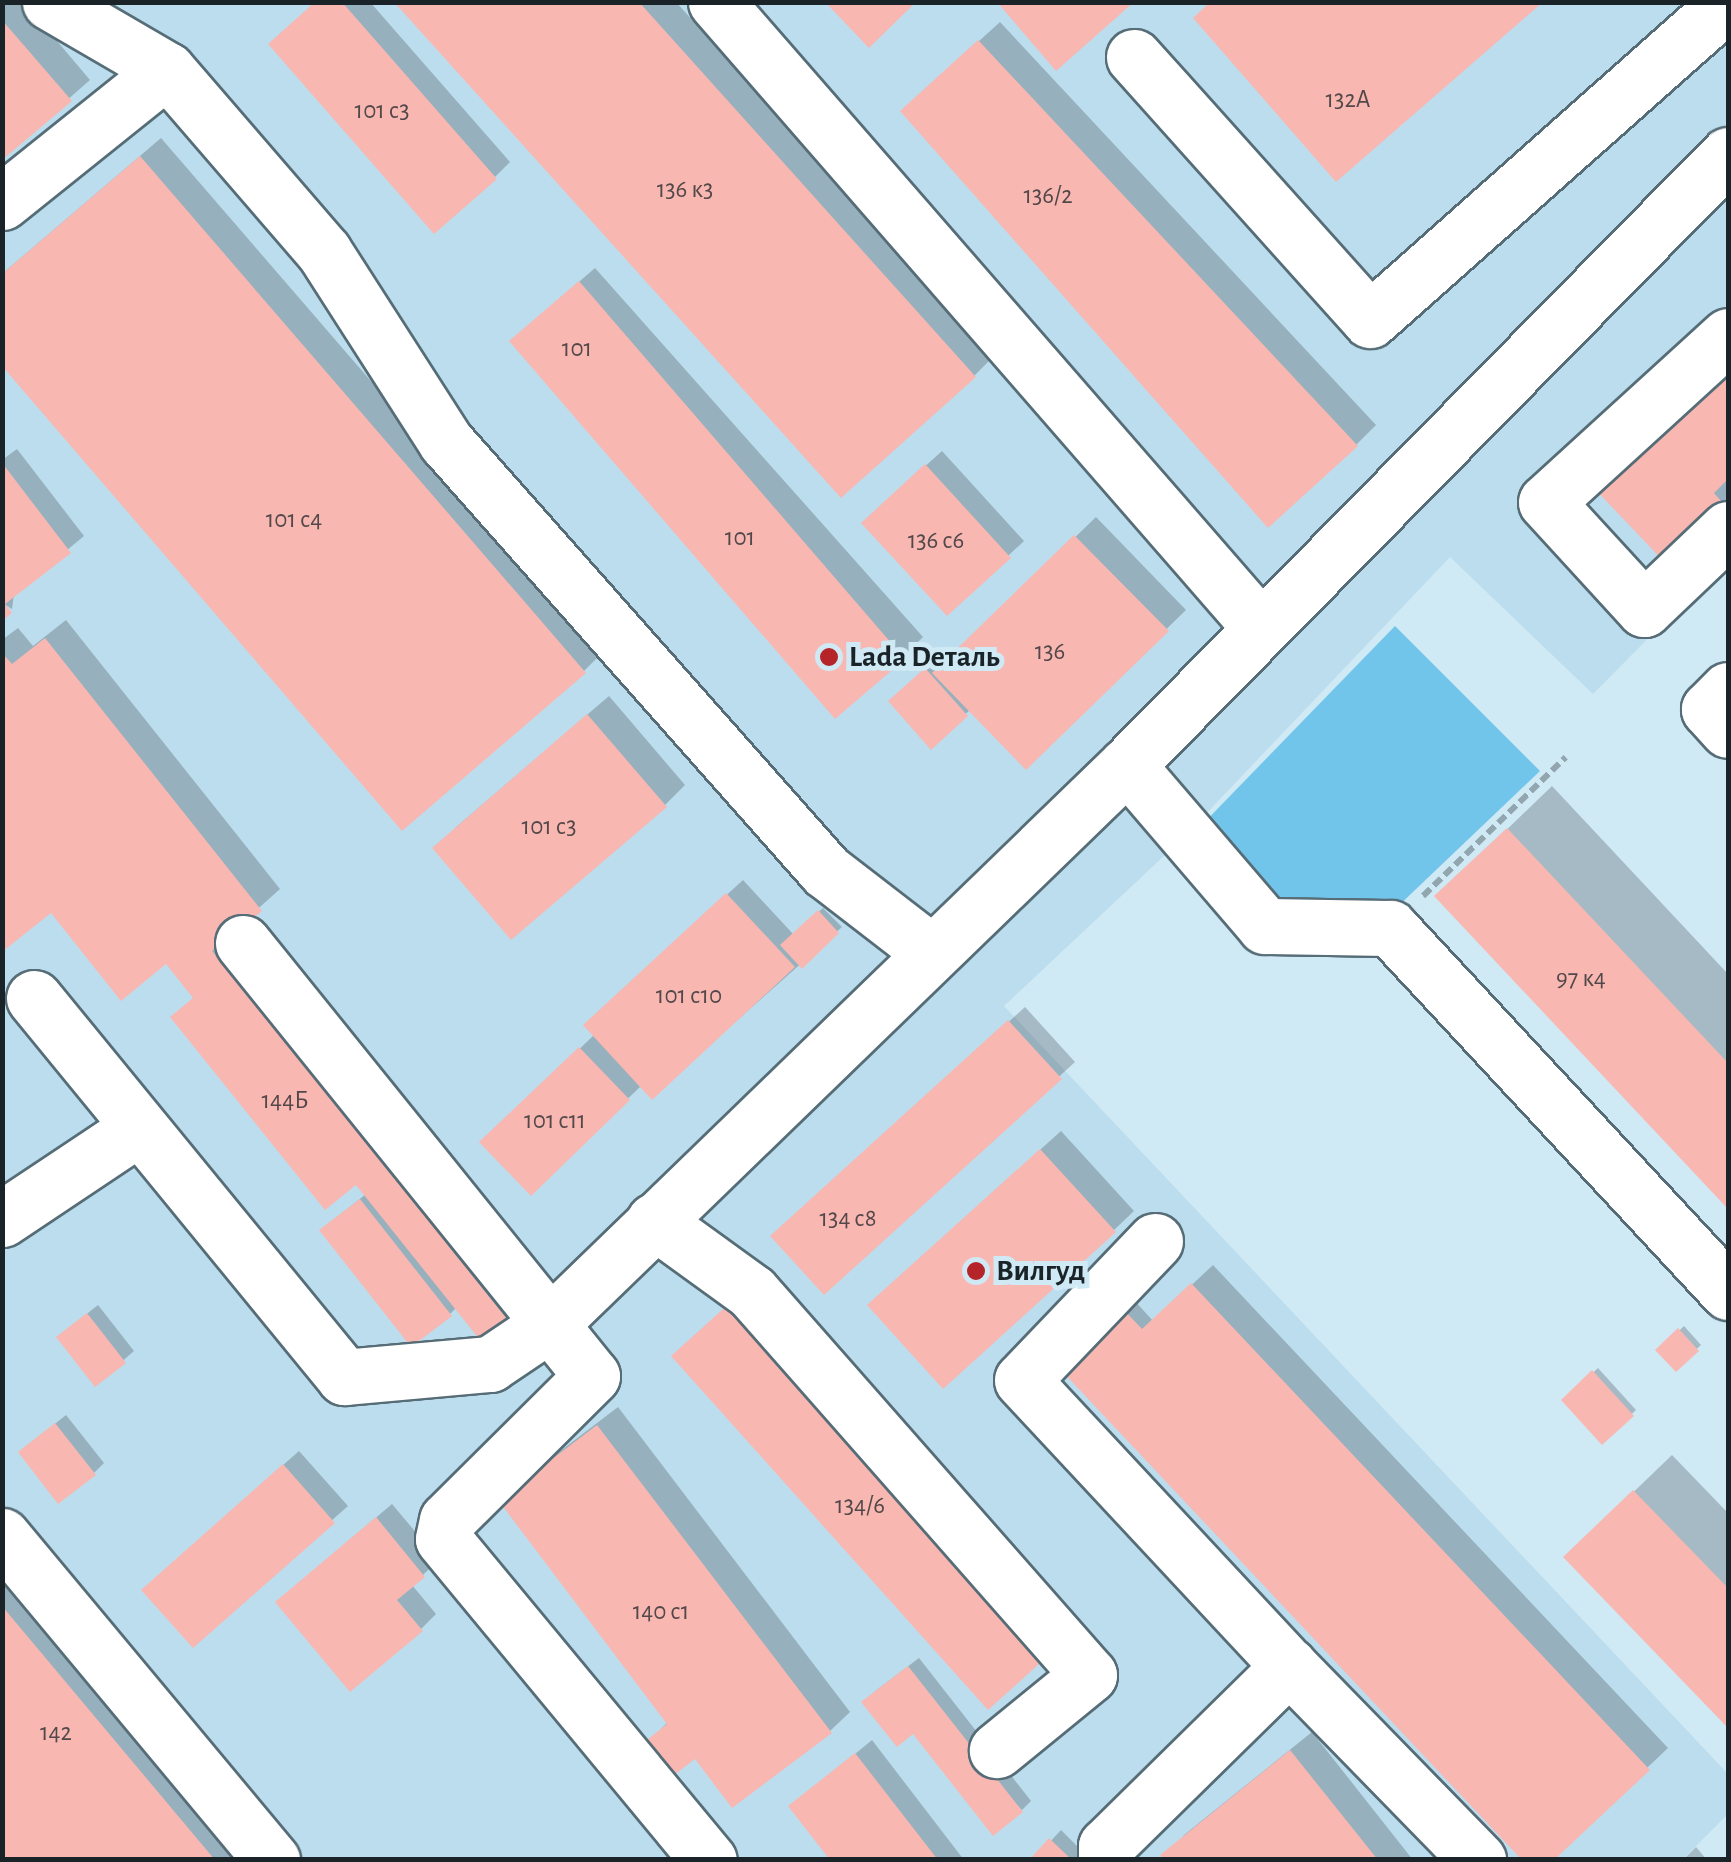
<!DOCTYPE html>
<html>
<head>
<meta charset="utf-8">
<style>
	body { margin:0 }
	#map { position:relative; width:1731px; height:1862px; overflow:hidden; background:#cfe9f5; font-family:"Alegreya Sans",sans-serif }
	div>[style] { position:absolute }
	.built>* { inset:0; background:#bcdded }
	.green>* { inset:0; background:#72c5ea }
	.shadow>* { inset:0; background:#0003 }
	.building>* { inset:0; background:#f9b7b1 }
	.path>* { height:6px; margin-top:-3px; transform-origin:0; background:repeating-linear-gradient(90deg,#91a6af 0 10px,transparent 0 15px) }
	.roads { filter:drop-shadow(2px 0 #566d77) drop-shadow(-2px 0 #566d77) drop-shadow(0 2px #566d77) drop-shadow(0 -2px #566d77) }
	.minor>* { height:55px; margin:-27.5px; padding:0 27.5px; transform-origin:27.5px; border-radius:27.5px; background:#fff }
	.dots>* { width:28px; height:28px; translate:-50% -50%; box-sizing:border-box; border:5px solid #cfe9f5; border-radius:50% }
	span { translate:-50% -50%; white-space:nowrap; text-align:center; line-height:1.15; -webkit-text-stroke:10px #cfe9f5; paint-order:stroke }
	.number-label { font-size:25px; color:#52484a }
	.number-label span { -webkit-text-stroke-width:0 }
	.poi-label { font-size:30px; color:#1a2328; font-weight:700 }
	.left { translate:0 -50%; text-align:left }
	.frame { position:absolute; inset:0; border:5px solid #1a2328; pointer-events:none }
</style>
</head>
<body>
<div id="map">
	<div class="built">
		<i style="clip-path:polygon(3px 3px,1728px 3px,1728px 558px,1593px 694px,1450px 557px,1182px 839px,1004px 1006px,1728px 1774px,1728px 1814px,1682px 1860px,3px 1860px)"></i>
	</div>
	<div class="green">
		<i style="clip-path:polygon(1395px 626px,1540px 771px,1393px 911px,1273px 915px,1195px 832px)"></i>
	</div>
	<div class="shadow">
		<i style="clip-path:polygon(5px 2px,24px 2px,90px 80px,2px 157px)"></i>
		<i style="clip-path:polygon(316px 2px,370px 2px,510px 162px,495px 177px)"></i>
		<i style="clip-path:polygon(398px 2px,676px 2px,994px 356px,974px 376px)"></i>
		<i style="clip-path:polygon(1000px 22px,1376px 425px,1356px 445px,923px 92px)"></i>
		<i style="clip-path:polygon(161px 138px,604px 651px,584px 671px,2px 274px)"></i>
		<i style="clip-path:polygon(595px 268px,923px 637px,903px 657px,528px 326px)"></i>
		<i style="clip-path:polygon(1728px 357px,1728px 511px,1671px 565px)"></i>
		<i style="clip-path:polygon(17px 449px,84px 536px,14px 594px,12px 609px,2px 603px,2px 460px)"></i>
		<i style="clip-path:polygon(942px 451px,1024px 541px,947px 613px,879px 508px)"></i>
		<i style="clip-path:polygon(1096px 517px,1186px 610px,1026px 766px,971px 709px,931px 746px,901px 691px,936px 660px,942px 666px)"></i>
		<i style="clip-path:polygon(66px 620px,280px 889px,232px 932px,525px 1297px,505px 1317px,457px 1307px,450px 1314px,332px 1221px,366px 1194px,174px 1017px,195px 996px,167px 961px,52px 910px,2px 949px,2px 640px,18px 628px,33px 646px)"></i>
		<i style="clip-path:polygon(609px 696px,685px 785px,665px 805px,455px 828px)"></i>
		<i style="clip-path:polygon(1552px 786px,1728px 974px,1728px 1205px,1438px 896px)"></i>
		<i style="clip-path:polygon(743px 880px,794px 935px,823px 908px,842px 927px,652px 1096px,642px 1085px,531px 1192px,483px 1142px,595px 1034px,601px 1010px)"></i>
		<i style="clip-path:polygon(1025px 1007px,1075px 1062px,824px 1292px,789px 1221px)"></i>
		<i style="clip-path:polygon(1061px 1131px,1134px 1211px,1114px 1230px,890px 1285px)"></i>
		<i style="clip-path:polygon(1213px 1265px,1668px 1748px,1550px 1860px,1062px 1368px,1134px 1300px,1153px 1321px)"></i>
		<i style="clip-path:polygon(98px 1305px,134px 1351px,96px 1384px,69px 1328px)"></i>
		<i style="clip-path:polygon(1684px 1326px,1701px 1345px,1676px 1368px,1659px 1350px)"></i>
		<i style="clip-path:polygon(1598px 1368px,1636px 1410px,1603px 1441px,1564px 1400px)"></i>
		<i style="clip-path:polygon(618px 1407px,850px 1712px,830px 1731px,695px 1756px,650px 1740px,669px 1721px,521px 1481px)"></i>
		<i style="clip-path:polygon(66px 1415px,104px 1463px,94px 1473px,31px 1443px)"></i>
		<i style="clip-path:polygon(299px 1451px,348px 1506px,193px 1644px,159px 1575px)"></i>
		<i style="clip-path:polygon(1672px 1455px,1728px 1513px,1728px 1725px,1566px 1557px)"></i>
		<i style="clip-path:polygon(392px 1504px,439px 1560px,412px 1585px,436px 1614px,421px 1629px,293px 1588px)"></i>
		<i style="clip-path:polygon(2px 1573px,243px 1860px,2px 1860px)"></i>
		<i style="clip-path:polygon(919px 1658px,1031px 1801px,1022px 1810px,874px 1692px)"></i>
		<i style="clip-path:polygon(1312px 1732px,1413px 1860px,1168px 1860px,1184px 1835px)"></i>
		<i style="clip-path:polygon(872px 1740px,964px 1860px,833px 1860px,792px 1806px)"></i>
		<i style="clip-path:polygon(1061px 1830px,1091px 1860px,1033px 1860px)"></i>
		<i style="clip-path:polygon(1696px 1847px,1707px 1860px,1683px 1860px)"></i>
	</div>
	<div class="building">
		<i style="clip-path:polygon(315px 2px,342px 2px,497px 179px,434px 234px,268px 44px)"></i>
		<i style="clip-path:polygon(394px 2px,639px 2px,976px 377px,841px 498px)"></i>
		<i style="clip-path:polygon(825px 2px,916px 2px,869px 48px)"></i>
		<i style="clip-path:polygon(997px 2px,1134px 2px,1056px 71px)"></i>
		<i style="clip-path:polygon(1210px 2px,1543px 2px,1336px 182px,1193px 18px)"></i>
		<i style="clip-path:polygon(2px 20px,72px 101px,2px 160px)"></i>
		<i style="clip-path:polygon(978px 40px,1358px 446px,1268px 528px,900px 111px)"></i>
		<i style="clip-path:polygon(140px 156px,586px 673px,402px 831px,2px 366px,2px 274px)"></i>
		<i style="clip-path:polygon(579px 281px,905px 659px,835px 719px,509px 341px)"></i>
		<i style="clip-path:polygon(1728px 355px,1728px 479px,1714px 493px,1728px 509px,1671px 569px,1591px 485px)"></i>
		<i style="clip-path:polygon(3px 464px,71px 553px,5px 604px,12px 613px,2px 621px)"></i>
		<i style="clip-path:polygon(925px 464px,1011px 558px,947px 616px,861px 523px)"></i>
		<i style="clip-path:polygon(1074px 535px,1169px 631px,1026px 770px,932px 673px)"></i>
		<i style="clip-path:polygon(45px 638px,262px 911px,212px 951px,507px 1319px,480px 1340px,356px 1185px,325px 1210px,170px 1017px,193px 998px,166px 964px,121px 1001px,51px 913px,2px 952px,2px 653px,12px 664px)"></i>
		<i style="clip-path:polygon(925px 668px,968px 716px,931px 750px,888px 701px)"></i>
		<i style="clip-path:polygon(587px 714px,667px 807px,511px 940px,432px 848px)"></i>
		<i style="clip-path:polygon(1507px 828px,1728px 1063px,1728px 1209px,1434px 896px)"></i>
		<i style="clip-path:polygon(726px 893px,795px 967px,652px 1100px,583px 1025px)"></i>
		<i style="clip-path:polygon(818px 910px,839px 933px,802px 969px,780px 945px)"></i>
		<i style="clip-path:polygon(1008px 1020px,1062px 1079px,824px 1295px,770px 1236px)"></i>
		<i style="clip-path:polygon(579px 1047px,630px 1100px,531px 1196px,479px 1142px)"></i>
		<i style="clip-path:polygon(1040px 1149px,1116px 1232px,943px 1389px,867px 1305px)"></i>
		<i style="clip-path:polygon(360px 1199px,452px 1316px,411px 1347px,319px 1230px)"></i>
		<i style="clip-path:polygon(1191px 1283px,1650px 1770px,1554px 1860px,1522px 1860px,1059px 1368px,1122px 1308px,1142px 1329px)"></i>
		<i style="clip-path:polygon(732px 1301px,1049px 1655px,988px 1710px,671px 1356px)"></i>
		<i style="clip-path:polygon(87px 1313px,126px 1363px,95px 1387px,56px 1337px)"></i>
		<i style="clip-path:polygon(1678px 1328px,1699px 1351px,1676px 1372px,1655px 1350px)"></i>
		<i style="clip-path:polygon(1592px 1370px,1634px 1416px,1602px 1445px,1561px 1400px)"></i>
		<i style="clip-path:polygon(55px 1423px,96px 1475px,58px 1504px,18px 1452px)"></i>
		<i style="clip-path:polygon(597px 1425px,832px 1733px,732px 1808px,695px 1759px,674px 1775px,647px 1740px,667px 1724px,498px 1500px)"></i>
		<i style="clip-path:polygon(283px 1464px,335px 1523px,193px 1648px,141px 1590px)"></i>
		<i style="clip-path:polygon(1633px 1490px,1728px 1588px,1728px 1728px,1563px 1557px)"></i>
		<i style="clip-path:polygon(376px 1517px,425px 1577px,397px 1600px,423px 1631px,350px 1692px,275px 1602px)"></i>
		<i style="clip-path:polygon(2px 1606px,215px 1860px,2px 1860px)"></i>
		<i style="clip-path:polygon(908px 1666px,1023px 1812px,993px 1836px,913px 1734px,897px 1747px,861px 1702px)"></i>
		<i style="clip-path:polygon(1290px 1750px,1378px 1860px,1164px 1860px,1160px 1855px)"></i>
		<i style="clip-path:polygon(855px 1753px,938px 1860px,830px 1860px,788px 1806px)"></i>
		<i style="clip-path:polygon(1049px 1838px,1072px 1860px,1029px 1860px)"></i>
	</div>
	<div class="path">
		<i style="left:1423px;top:896px;width:199px;rotate:-44.2deg"></i>
	</div>
	<div class="roads">
		<div class="minor">
			<i style="left:50px;top:2px;width:135px;rotate:30.2deg"></i>
			<i style="left:167px;top:70px;width:240px;rotate:49.2deg"></i>
			<i style="left:324px;top:252px;width:226px;rotate:57.3deg"></i>
			<i style="left:446px;top:442px;width:573px;rotate:48.47deg"></i>
			<i style="left:826px;top:871px;width:128px;rotate:37.7deg"></i>
			<i style="left:716px;top:2px;width:829px;rotate:48.96deg"></i>
			<i style="left:1134px;top:57px;width:353px;rotate:48.1deg"></i>
			<i style="left:1370px;top:320px;width:479px;rotate:-41.6deg"></i>
			<i style="left:2px;top:202px;width:211px;rotate:-38.7deg"></i>
			<i style="left:1728px;top:336px;width:246px;rotate:137.6deg"></i>
			<i style="left:1546px;top:502px;width:145px;rotate:47.5deg"></i>
			<i style="left:1644px;top:609px;width:116px;rotate:-43.6deg"></i>
			<i style="left:1728px;top:690px;width:27px;rotate:135deg"></i>
			<i style="left:1709px;top:709px;width:28px;rotate:48deg"></i>
			<i style="left:1127px;top:765px;width:212px;rotate:49.4deg"></i>
			<i style="left:1265px;top:926px;width:125px;rotate:0.9deg"></i>
			<i style="left:1390px;top:928px;width:497px;rotate:47.1deg"></i>
			<i style="left:243px;top:943px;width:556px;rotate:51.13deg"></i>
			<i style="left:592px;top:1376px;width:204px;rotate:135.2deg"></i>
			<i style="left:447px;top:1520px;width:19px;rotate:102deg"></i>
			<i style="left:443px;top:1539px;width:417px;rotate:50.4deg"></i>
			<i style="left:34px;top:998px;width:490px;rotate:50.7deg"></i>
			<i style="left:344px;top:1377px;width:147px;rotate:-5.1deg"></i>
			<i style="left:490px;top:1364px;width:73px;rotate:-33.9deg"></i>
			<i style="left:551px;top:1323px;width:802px;rotate:-44.09deg"></i>
			<i style="left:1127px;top:765px;width:856px;rotate:-45.43deg"></i>
			<i style="left:2px;top:1219px;width:162px;rotate:-33.7deg"></i>
			<i style="left:654px;top:1221px;width:121px;rotate:35.9deg"></i>
			<i style="left:752px;top:1292px;width:510px;rotate:48.66deg"></i>
			<i style="left:1089px;top:1675px;width:119px;rotate:140.8deg"></i>
			<i style="left:1155px;top:1241px;width:192px;rotate:133.7deg"></i>
			<i style="left:1022px;top:1380px;width:391px;rotate:47deg"></i>
			<i style="left:2px;top:1536px;width:422px;rotate:50.2deg"></i>
			<i style="left:1106px;top:1860px;width:14px;rotate:-90deg"></i>
			<i style="left:1106px;top:1846px;width:257px;rotate:-44.5deg"></i>
			<i style="left:1289px;top:1666px;width:271px;rotate:45.7deg"></i>
		</div>
	</div>
	<div class="dots">
		<i style="left:829px;top:657px;background:#b42428"></i>
		<i style="left:976px;top:1271px;background:#b42428"></i>
	</div>
	<div class="number-label">
		<span style="left:1348px;top:100px">132А</span>
		<span style="left:382px;top:111px">101 с3</span>
		<span style="left:685px;top:190px">136 к3</span>
		<span style="left:1048px;top:196px">136/2</span>
		<span style="left:577px;top:349px">101</span>
		<span style="left:294px;top:520px">101 с4</span>
		<span style="left:740px;top:538px">101</span>
		<span style="left:936px;top:541px">136 с6</span>
		<span style="left:1050px;top:652px">136</span>
		<span style="left:549px;top:827px">101 с3</span>
		<span style="left:1581px;top:979px">97 к4</span>
		<span style="left:689px;top:996px">101 с10</span>
		<span style="left:285px;top:1101px">144Б</span>
		<span style="left:555px;top:1121px">101 с11</span>
		<span style="left:848px;top:1219px">134 с8</span>
		<span style="left:860px;top:1506px">134/6</span>
		<span style="left:661px;top:1612px">140 с1</span>
		<span style="left:56px;top:1733px">142</span>
	</div>
	<div class="poi-label">
		<span class="left" style="left:849px;top:657px">Lada Dеталь</span>
		<span class="left" style="left:996px;top:1271px">Вилгуд</span>
	</div>
	<div class="frame"></div>
</div>
</body>
</html>
